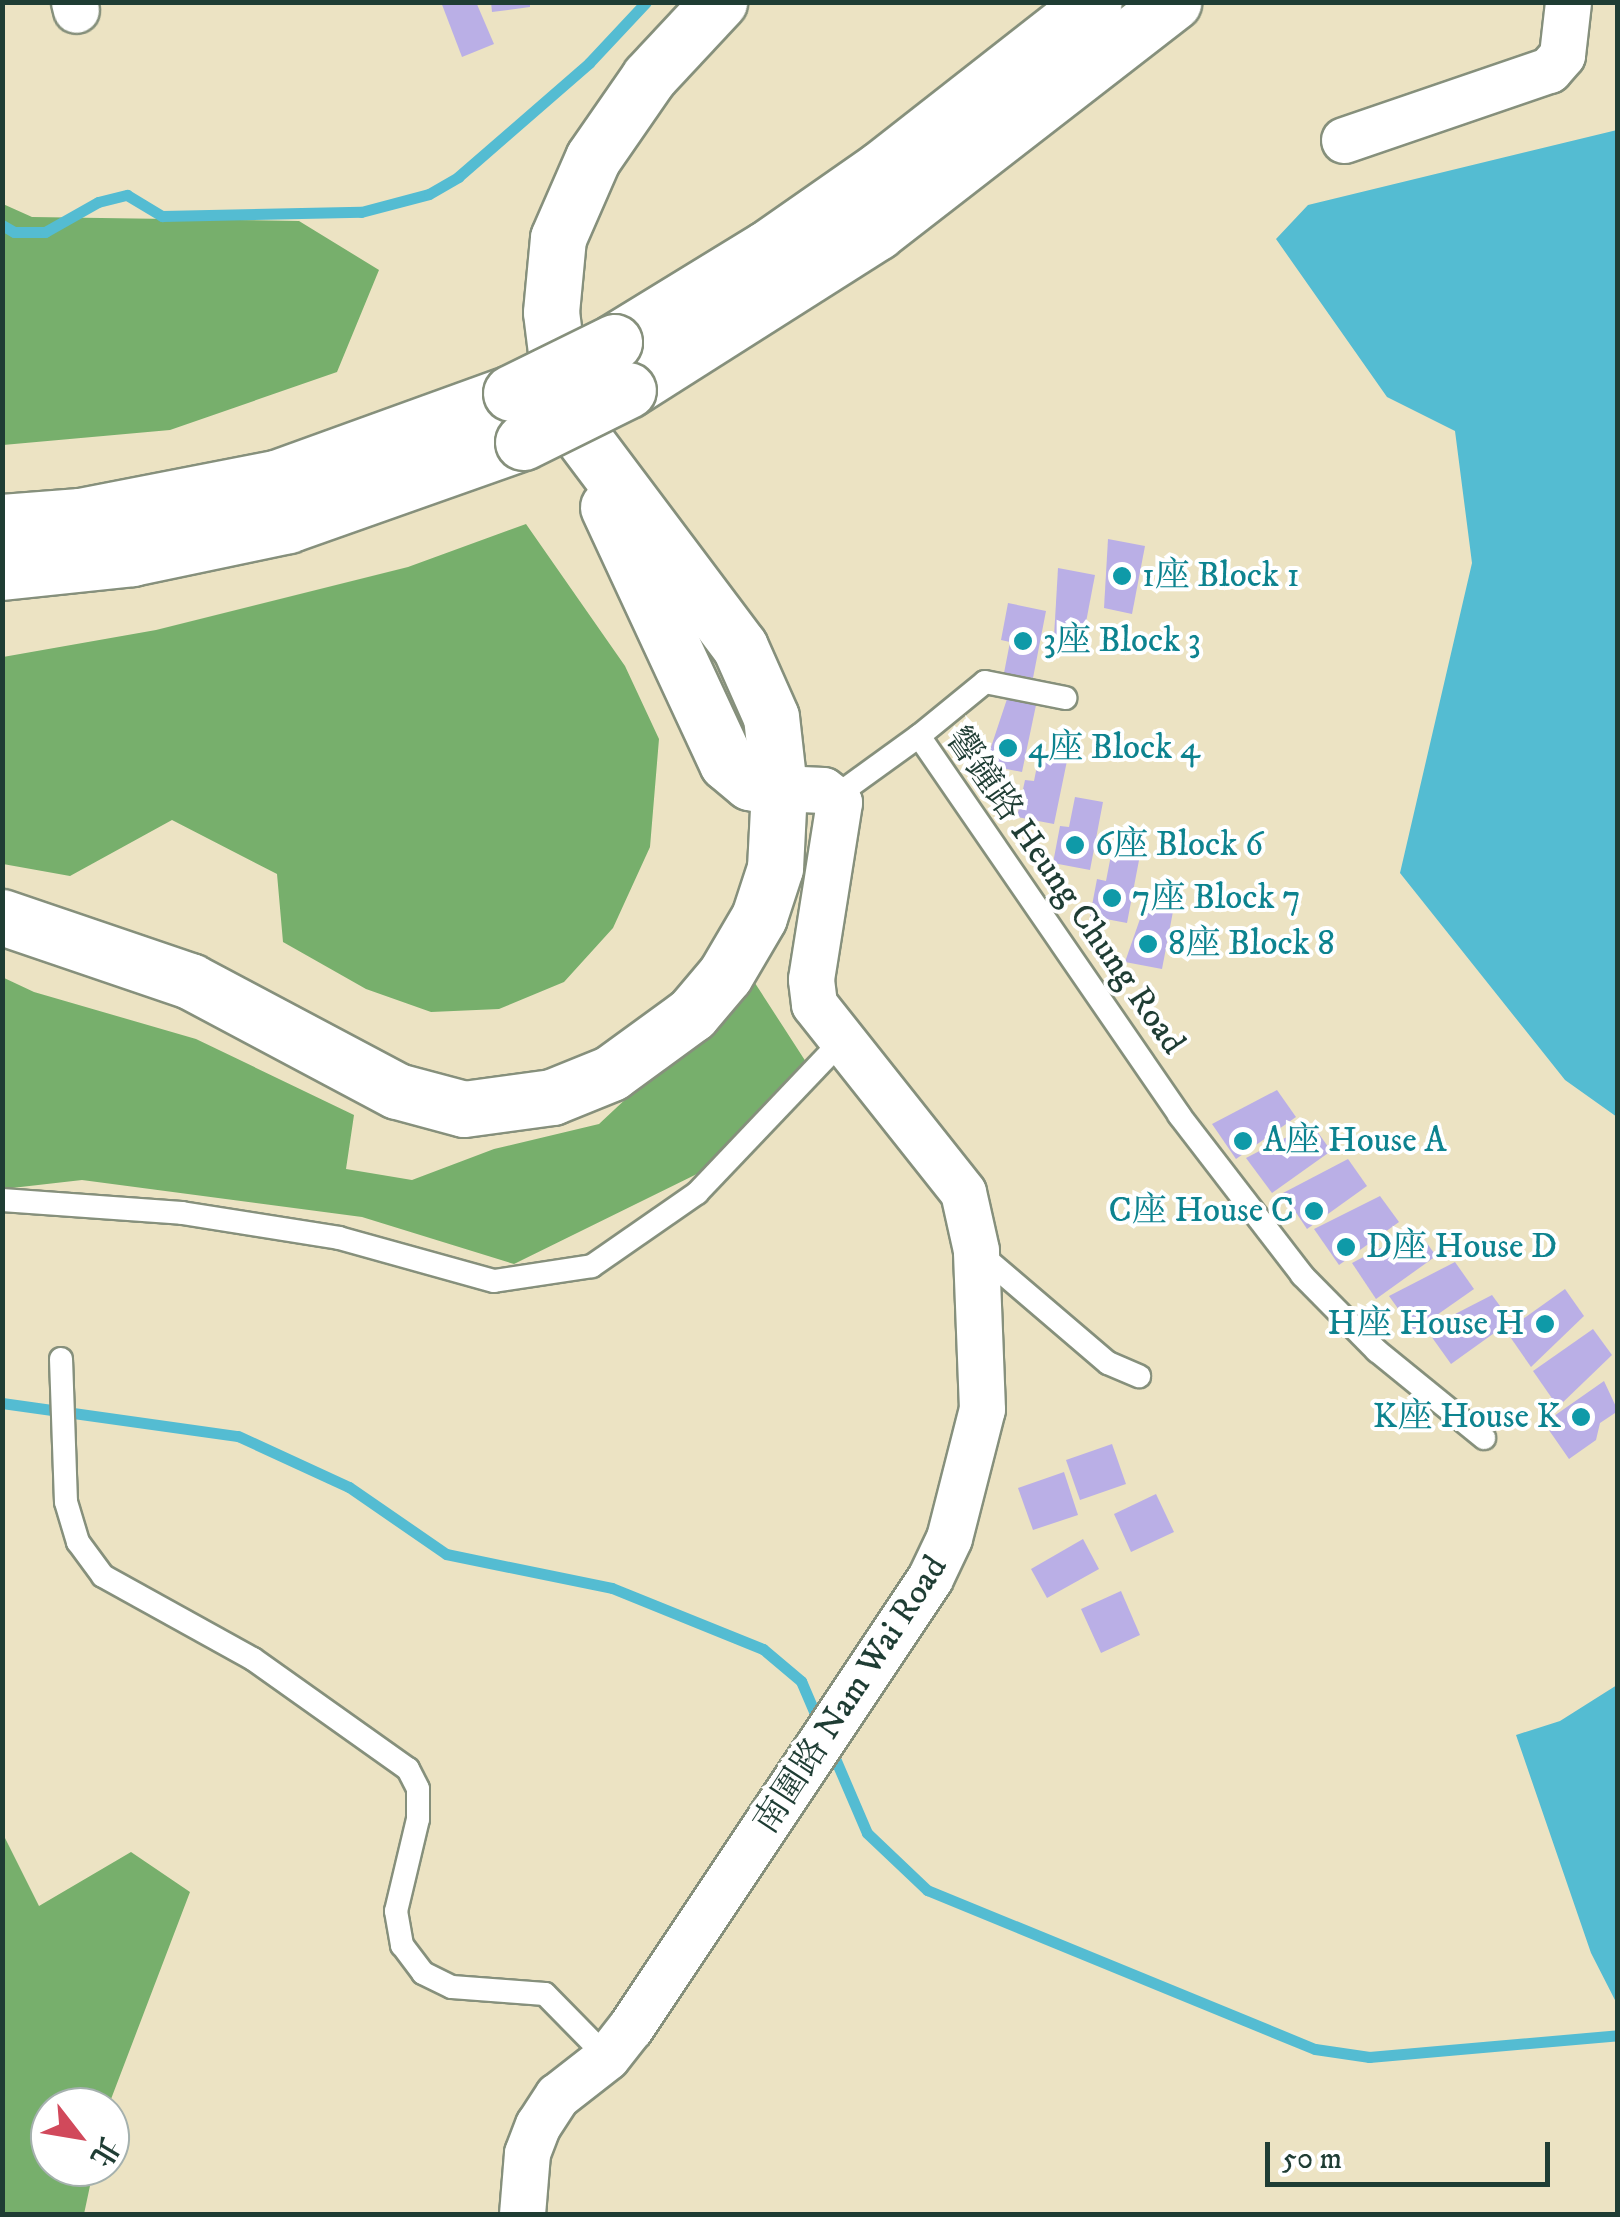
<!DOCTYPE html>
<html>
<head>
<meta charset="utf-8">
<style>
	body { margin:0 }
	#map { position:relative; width:1620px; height:2217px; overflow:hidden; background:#ece3c3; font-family:"IM FELL DW Pica","Noto Serif TC",serif }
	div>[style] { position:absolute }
	.forest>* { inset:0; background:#77af6c }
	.water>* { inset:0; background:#54bcd2 }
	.stream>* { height:11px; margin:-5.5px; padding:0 5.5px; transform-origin:5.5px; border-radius:5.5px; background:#54bcd2 }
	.building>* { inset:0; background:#baafe6 }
	.roads { filter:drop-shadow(2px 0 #86907c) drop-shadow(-2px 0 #86907c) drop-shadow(0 2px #86907c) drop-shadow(0 -2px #86907c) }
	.service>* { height:22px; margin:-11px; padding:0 11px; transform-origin:11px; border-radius:11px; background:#fff }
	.minor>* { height:45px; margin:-22.5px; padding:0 22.5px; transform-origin:22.5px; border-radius:22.5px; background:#fff }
	.tertiary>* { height:55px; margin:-27.5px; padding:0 27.5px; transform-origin:27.5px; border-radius:27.5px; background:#fff }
	.secondary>* { height:55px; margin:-27.5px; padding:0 27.5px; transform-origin:27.5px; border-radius:27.5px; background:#fff }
	.bridges { filter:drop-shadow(2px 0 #86907c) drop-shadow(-2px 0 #86907c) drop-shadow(0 2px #86907c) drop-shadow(0 -2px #86907c) }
	.secondary-bridge>* { height:55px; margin:-27.5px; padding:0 27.5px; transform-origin:27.5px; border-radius:27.5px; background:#fff }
	.dots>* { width:28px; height:28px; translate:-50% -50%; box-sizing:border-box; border:5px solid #fff; border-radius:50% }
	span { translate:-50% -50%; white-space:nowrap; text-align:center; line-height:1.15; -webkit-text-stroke:8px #fff; paint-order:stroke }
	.culture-label { font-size:35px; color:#0d838f }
	.left { translate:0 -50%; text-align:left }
	.right { translate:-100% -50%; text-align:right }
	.street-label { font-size:35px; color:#1f3d34 }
	.frame { position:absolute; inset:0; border:5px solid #1f3d34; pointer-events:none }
	.north { position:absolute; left:30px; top:2087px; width:100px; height:100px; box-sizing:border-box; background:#fff; border:2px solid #a5b1ae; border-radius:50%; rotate:121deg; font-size:28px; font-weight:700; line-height:40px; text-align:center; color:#1f3d34 }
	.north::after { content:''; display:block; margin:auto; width:35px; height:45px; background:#d1495b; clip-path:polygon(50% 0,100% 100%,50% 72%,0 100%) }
	.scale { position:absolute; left:1265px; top:2142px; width:285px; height:45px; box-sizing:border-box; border:5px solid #1f3d34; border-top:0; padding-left:12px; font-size:30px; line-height:35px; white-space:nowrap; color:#1f3d34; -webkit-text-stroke:8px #fff; paint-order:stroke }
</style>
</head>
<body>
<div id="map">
	<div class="forest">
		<i style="clip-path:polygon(3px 204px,32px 217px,299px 221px,379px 270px,337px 372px,170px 430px,3px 445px)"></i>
		<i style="clip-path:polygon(526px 524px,625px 666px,659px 739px,650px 847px,613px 928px,564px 982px,499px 1009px,431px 1012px,366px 989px,283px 942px,277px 874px,172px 820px,70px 876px,3px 864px,3px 657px,156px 630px,408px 567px)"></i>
		<i style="clip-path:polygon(2px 977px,34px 992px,196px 1039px,354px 1115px,346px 1169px,412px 1180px,494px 1149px,599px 1124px,753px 980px,806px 1062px,703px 1171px,514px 1264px,362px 1217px,82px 1180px,3px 1189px)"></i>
		<i style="clip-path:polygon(3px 1834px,39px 1906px,131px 1852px,190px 1892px,108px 2107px,50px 2107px,50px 2167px,94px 2167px,84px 2214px,3px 2214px)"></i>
	</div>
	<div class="water">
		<i style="clip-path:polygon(1617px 130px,1618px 130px,1617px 1117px,1565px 1080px,1400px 873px,1472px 563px,1455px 431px,1387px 397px,1276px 239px,1308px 205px)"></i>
		<i style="clip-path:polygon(1617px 1685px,1617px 2004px,1591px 1953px,1516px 1735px,1560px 1721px)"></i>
	</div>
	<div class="stream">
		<i style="left:2px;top:225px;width:14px;rotate:30deg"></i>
		<i style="left:14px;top:232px;width:31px"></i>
		<i style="left:45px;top:232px;width:61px;rotate:-29.5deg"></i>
		<i style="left:98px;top:202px;width:30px;rotate:-14deg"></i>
		<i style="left:127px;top:195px;width:41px;rotate:31deg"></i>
		<i style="left:162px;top:216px;width:199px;rotate:-1.2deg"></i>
		<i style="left:361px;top:212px;width:70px;rotate:-14.8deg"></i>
		<i style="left:429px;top:194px;width:34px;rotate:-30deg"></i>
		<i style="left:458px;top:177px;width:174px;rotate:-41deg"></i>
		<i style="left:589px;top:63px;width:83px;rotate:-46.9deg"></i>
		<i style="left:2px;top:1403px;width:238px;rotate:8deg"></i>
		<i style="left:238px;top:1436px;width:122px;rotate:24.7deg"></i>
		<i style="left:349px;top:1487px;width:118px;rotate:34.6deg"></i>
		<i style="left:446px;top:1554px;width:169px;rotate:11.6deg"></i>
		<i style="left:612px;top:1588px;width:163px;rotate:22deg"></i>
		<i style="left:763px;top:1649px;width:50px;rotate:40.1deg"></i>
		<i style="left:801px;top:1681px;width:46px;rotate:66.8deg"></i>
		<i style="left:831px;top:1749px;width:91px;rotate:66.8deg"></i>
		<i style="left:867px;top:1833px;width:83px;rotate:43.5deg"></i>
		<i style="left:927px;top:1890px;width:419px;rotate:22.3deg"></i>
		<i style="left:1315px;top:2049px;width:55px;rotate:8.4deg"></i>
		<i style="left:1369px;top:2057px;width:250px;rotate:-5deg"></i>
	</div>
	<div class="building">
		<i style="clip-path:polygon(441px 2px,476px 2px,494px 44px,462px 57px)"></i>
		<i style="clip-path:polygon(491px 2px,530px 2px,530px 7px,492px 12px)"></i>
		<i style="clip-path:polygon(1108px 539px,1145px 546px,1132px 614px,1104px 608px)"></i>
		<i style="clip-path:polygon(1058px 568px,1095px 575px,1082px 643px,1054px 637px)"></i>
		<i style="clip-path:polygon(1008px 603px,1046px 611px,1033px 678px,1004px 673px,1010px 642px,1001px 640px)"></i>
		<i style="clip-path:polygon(1007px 699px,1036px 705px,1022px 772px,985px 765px)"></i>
		<i style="clip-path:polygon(1040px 751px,1068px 756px,1054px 824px,1017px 817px,1025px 780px,1034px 781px)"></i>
		<i style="clip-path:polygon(1075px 797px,1103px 802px,1090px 870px,1053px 863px,1060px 826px,1069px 827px)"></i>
		<i style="clip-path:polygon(1112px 850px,1140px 855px,1127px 923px,1090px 916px,1097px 879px,1106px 881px)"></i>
		<i style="clip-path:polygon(1148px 896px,1175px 901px,1162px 969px,1125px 962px)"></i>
		<i style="clip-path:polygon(1277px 1090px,1296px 1117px,1236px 1159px,1212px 1124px)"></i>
		<i style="clip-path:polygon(1312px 1124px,1331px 1151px,1272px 1193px,1246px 1158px)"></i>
		<i style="clip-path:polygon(1348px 1159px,1367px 1186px,1307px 1229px,1283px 1193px)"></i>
		<i style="clip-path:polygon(1380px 1196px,1399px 1222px,1339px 1265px,1314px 1229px)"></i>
		<i style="clip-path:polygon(1417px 1229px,1436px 1256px,1376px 1299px,1352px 1263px)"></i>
		<i style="clip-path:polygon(1455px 1262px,1474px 1289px,1414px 1331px,1389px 1296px)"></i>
		<i style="clip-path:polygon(1565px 1289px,1584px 1316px,1531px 1367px,1506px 1331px)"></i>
		<i style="clip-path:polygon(1492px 1295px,1511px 1321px,1451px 1364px,1426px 1329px)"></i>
		<i style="clip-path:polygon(1593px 1329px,1612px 1355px,1558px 1407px,1533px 1371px)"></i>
		<i style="clip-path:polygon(1604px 1381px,1618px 1411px,1600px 1423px,1596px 1440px,1569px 1459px,1544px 1423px)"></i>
		<i style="clip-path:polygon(1112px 1444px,1126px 1484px,1080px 1500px,1066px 1460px)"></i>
		<i style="clip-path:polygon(1064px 1472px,1078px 1515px,1033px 1530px,1018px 1488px)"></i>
		<i style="clip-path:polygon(1156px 1494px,1174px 1532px,1131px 1552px,1114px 1514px)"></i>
		<i style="clip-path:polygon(1083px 1539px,1099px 1569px,1047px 1598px,1031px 1569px)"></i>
		<i style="clip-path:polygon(1121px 1591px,1140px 1635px,1101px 1653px,1081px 1609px)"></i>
	</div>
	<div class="roads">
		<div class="service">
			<i style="left:919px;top:736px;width:85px;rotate:-39.3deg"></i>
			<i style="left:985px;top:682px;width:82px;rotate:11.3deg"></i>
			<i style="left:836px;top:796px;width:102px;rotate:-35.9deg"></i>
			<i style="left:919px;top:736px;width:460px;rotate:55.5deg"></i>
			<i style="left:1179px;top:1115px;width:202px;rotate:52.4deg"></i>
			<i style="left:1302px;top:1275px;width:107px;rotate:45.4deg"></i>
			<i style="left:1377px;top:1351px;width:138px;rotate:39.1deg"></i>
			<i style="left:2px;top:1200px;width:180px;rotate:4.1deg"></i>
			<i style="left:182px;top:1213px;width:159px;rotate:9deg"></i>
			<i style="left:339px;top:1238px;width:161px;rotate:15.5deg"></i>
			<i style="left:494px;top:1281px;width:99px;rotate:-8.7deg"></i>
			<i style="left:592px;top:1266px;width:128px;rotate:-34.8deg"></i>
			<i style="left:697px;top:1193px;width:210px;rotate:-46.4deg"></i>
			<i style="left:978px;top:1252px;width:171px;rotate:40.5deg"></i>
			<i style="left:1108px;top:1363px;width:34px;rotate:23deg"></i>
			<i style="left:61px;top:1359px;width:143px;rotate:88deg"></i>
			<i style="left:66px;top:1502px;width:42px;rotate:73.3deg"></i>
			<i style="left:78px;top:1542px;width:42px;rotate:53.7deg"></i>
			<i style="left:103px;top:1576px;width:171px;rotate:29deg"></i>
			<i style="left:253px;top:1659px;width:190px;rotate:35.4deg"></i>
			<i style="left:408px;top:1769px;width:22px;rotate:63deg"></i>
			<i style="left:418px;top:1789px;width:30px;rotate:90deg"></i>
			<i style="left:418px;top:1819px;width:95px;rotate:103.4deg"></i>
			<i style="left:396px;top:1911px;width:35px;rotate:80deg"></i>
			<i style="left:402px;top:1945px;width:35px;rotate:53deg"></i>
			<i style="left:423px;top:1973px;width:32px;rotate:26deg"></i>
			<i style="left:452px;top:1987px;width:93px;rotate:4.3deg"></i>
			<i style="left:545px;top:1994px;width:88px;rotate:45.5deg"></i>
		</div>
		<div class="minor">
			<i style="left:74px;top:2px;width:8px;rotate:76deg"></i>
			<i style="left:1344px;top:140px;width:217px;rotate:-18.9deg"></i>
			<i style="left:1549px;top:70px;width:20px;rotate:-49deg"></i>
			<i style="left:1562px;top:55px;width:53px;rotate:-83.5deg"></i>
			<i style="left:522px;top:2214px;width:61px;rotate:-85.3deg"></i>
			<i style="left:527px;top:2153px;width:30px;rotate:-69deg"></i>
			<i style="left:538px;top:2125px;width:35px;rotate:-57deg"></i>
			<i style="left:557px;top:2096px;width:63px;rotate:-38deg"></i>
			<i style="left:607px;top:2057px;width:37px;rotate:-52deg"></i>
			<i style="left:630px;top:2028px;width:541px;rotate:-56.31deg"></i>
			<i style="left:930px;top:1578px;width:44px;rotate:-64.6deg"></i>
			<i style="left:949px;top:1538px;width:133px;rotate:-75.7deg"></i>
			<i style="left:982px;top:1409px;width:159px;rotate:-92.2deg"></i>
			<i style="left:976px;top:1250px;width:59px;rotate:-102.6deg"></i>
			<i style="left:963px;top:1192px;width:240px;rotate:-128.4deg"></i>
			<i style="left:814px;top:1004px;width:25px;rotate:-97deg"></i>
			<i style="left:811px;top:979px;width:179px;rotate:-81deg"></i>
			<i style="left:839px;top:802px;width:20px;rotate:-143deg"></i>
			<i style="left:823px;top:790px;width:44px;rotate:-177.4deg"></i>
		</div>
		<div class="tertiary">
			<i style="left:608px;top:507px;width:282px;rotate:65.1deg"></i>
			<i style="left:727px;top:763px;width:30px;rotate:40deg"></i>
			<i style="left:750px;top:782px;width:30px;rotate:12deg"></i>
			<i style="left:2px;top:917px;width:199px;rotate:18.8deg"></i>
			<i style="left:190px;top:981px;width:234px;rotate:28deg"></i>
			<i style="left:397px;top:1091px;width:69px;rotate:15deg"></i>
			<i style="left:464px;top:1109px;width:89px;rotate:-7.8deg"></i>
			<i style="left:552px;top:1097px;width:64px;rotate:-22.1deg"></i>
			<i style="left:611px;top:1073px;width:100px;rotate:-36.1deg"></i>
			<i style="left:692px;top:1014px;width:51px;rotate:-49.8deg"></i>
			<i style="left:725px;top:975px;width:67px;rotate:-59.6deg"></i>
			<i style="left:759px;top:917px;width:52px;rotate:-71.9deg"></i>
			<i style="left:775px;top:868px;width:80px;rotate:-87.1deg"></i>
			<i style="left:779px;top:788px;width:71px;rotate:-96.4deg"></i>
			<i style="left:771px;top:717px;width:77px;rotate:-113.9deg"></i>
			<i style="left:740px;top:647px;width:265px;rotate:-126.9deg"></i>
			<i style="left:581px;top:435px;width:63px;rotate:-110.4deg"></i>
			<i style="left:559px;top:376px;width:64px;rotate:-97.1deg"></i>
			<i style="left:551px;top:312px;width:74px;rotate:-84.6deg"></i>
			<i style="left:558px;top:238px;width:87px;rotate:-66.4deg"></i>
			<i style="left:593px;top:158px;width:98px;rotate:-55.3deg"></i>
			<i style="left:649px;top:77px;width:103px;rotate:-47deg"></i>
		</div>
		<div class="secondary">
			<i style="left:614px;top:342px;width:178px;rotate:-31.5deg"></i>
			<i style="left:766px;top:249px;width:141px;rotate:-34.9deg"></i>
			<i style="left:882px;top:168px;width:269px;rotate:-38.1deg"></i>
			<i style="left:628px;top:390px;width:295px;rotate:-32.4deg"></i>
			<i style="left:877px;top:232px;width:375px;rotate:-37.8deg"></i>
			<i style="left:2px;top:522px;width:78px;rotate:-4.4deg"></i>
			<i style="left:80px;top:516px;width:200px;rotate:-11deg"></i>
			<i style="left:276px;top:478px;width:250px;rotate:-19.9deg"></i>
			<i style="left:2px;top:572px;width:131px;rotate:-6.1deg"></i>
			<i style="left:132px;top:558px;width:159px;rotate:-11.9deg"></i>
			<i style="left:288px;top:525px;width:249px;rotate:-19.5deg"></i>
		</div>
	</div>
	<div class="bridges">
		<div class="secondary-bridge">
			<i style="left:511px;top:393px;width:115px;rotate:-26.3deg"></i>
			<i style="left:523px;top:442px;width:117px;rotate:-26.3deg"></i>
		</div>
	</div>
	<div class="dots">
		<i style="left:1122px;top:576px;background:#0f9aa8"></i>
		<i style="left:1023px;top:641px;background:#0f9aa8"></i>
		<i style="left:1008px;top:748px;background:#0f9aa8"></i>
		<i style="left:1075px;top:845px;background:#0f9aa8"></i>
		<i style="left:1112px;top:898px;background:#0f9aa8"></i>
		<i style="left:1148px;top:944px;background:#0f9aa8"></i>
		<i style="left:1243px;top:1141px;background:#0f9aa8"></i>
		<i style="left:1314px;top:1211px;background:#0f9aa8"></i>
		<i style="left:1346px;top:1247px;background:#0f9aa8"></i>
		<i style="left:1545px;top:1324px;background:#0f9aa8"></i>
		<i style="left:1581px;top:1417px;background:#0f9aa8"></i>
	</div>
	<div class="culture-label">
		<span class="left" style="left:1142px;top:576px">1座 Block 1</span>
		<span class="left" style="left:1043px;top:641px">3座 Block 3</span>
		<span class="left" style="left:1028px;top:748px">4座 Block 4</span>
		<span class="left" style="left:1095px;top:845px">6座 Block 6</span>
		<span class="left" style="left:1132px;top:898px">7座 Block 7</span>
		<span class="left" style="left:1168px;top:944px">8座 Block 8</span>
		<span class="left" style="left:1263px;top:1141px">A座 House A</span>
		<span class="right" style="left:1294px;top:1211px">C座 House C</span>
		<span class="left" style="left:1366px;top:1247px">D座 House D</span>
		<span class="right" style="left:1525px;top:1324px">H座 House H</span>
		<span class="right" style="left:1561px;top:1417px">K座 House K</span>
	</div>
	<div class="street-label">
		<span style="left:1065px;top:891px;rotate:55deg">響鐘路 Heung Chung Road</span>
		<span style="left:851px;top:1695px;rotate:-57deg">南圍路 Nam Wai Road</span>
	</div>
	<div class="frame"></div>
	<div class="north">北</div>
	<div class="scale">50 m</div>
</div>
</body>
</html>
